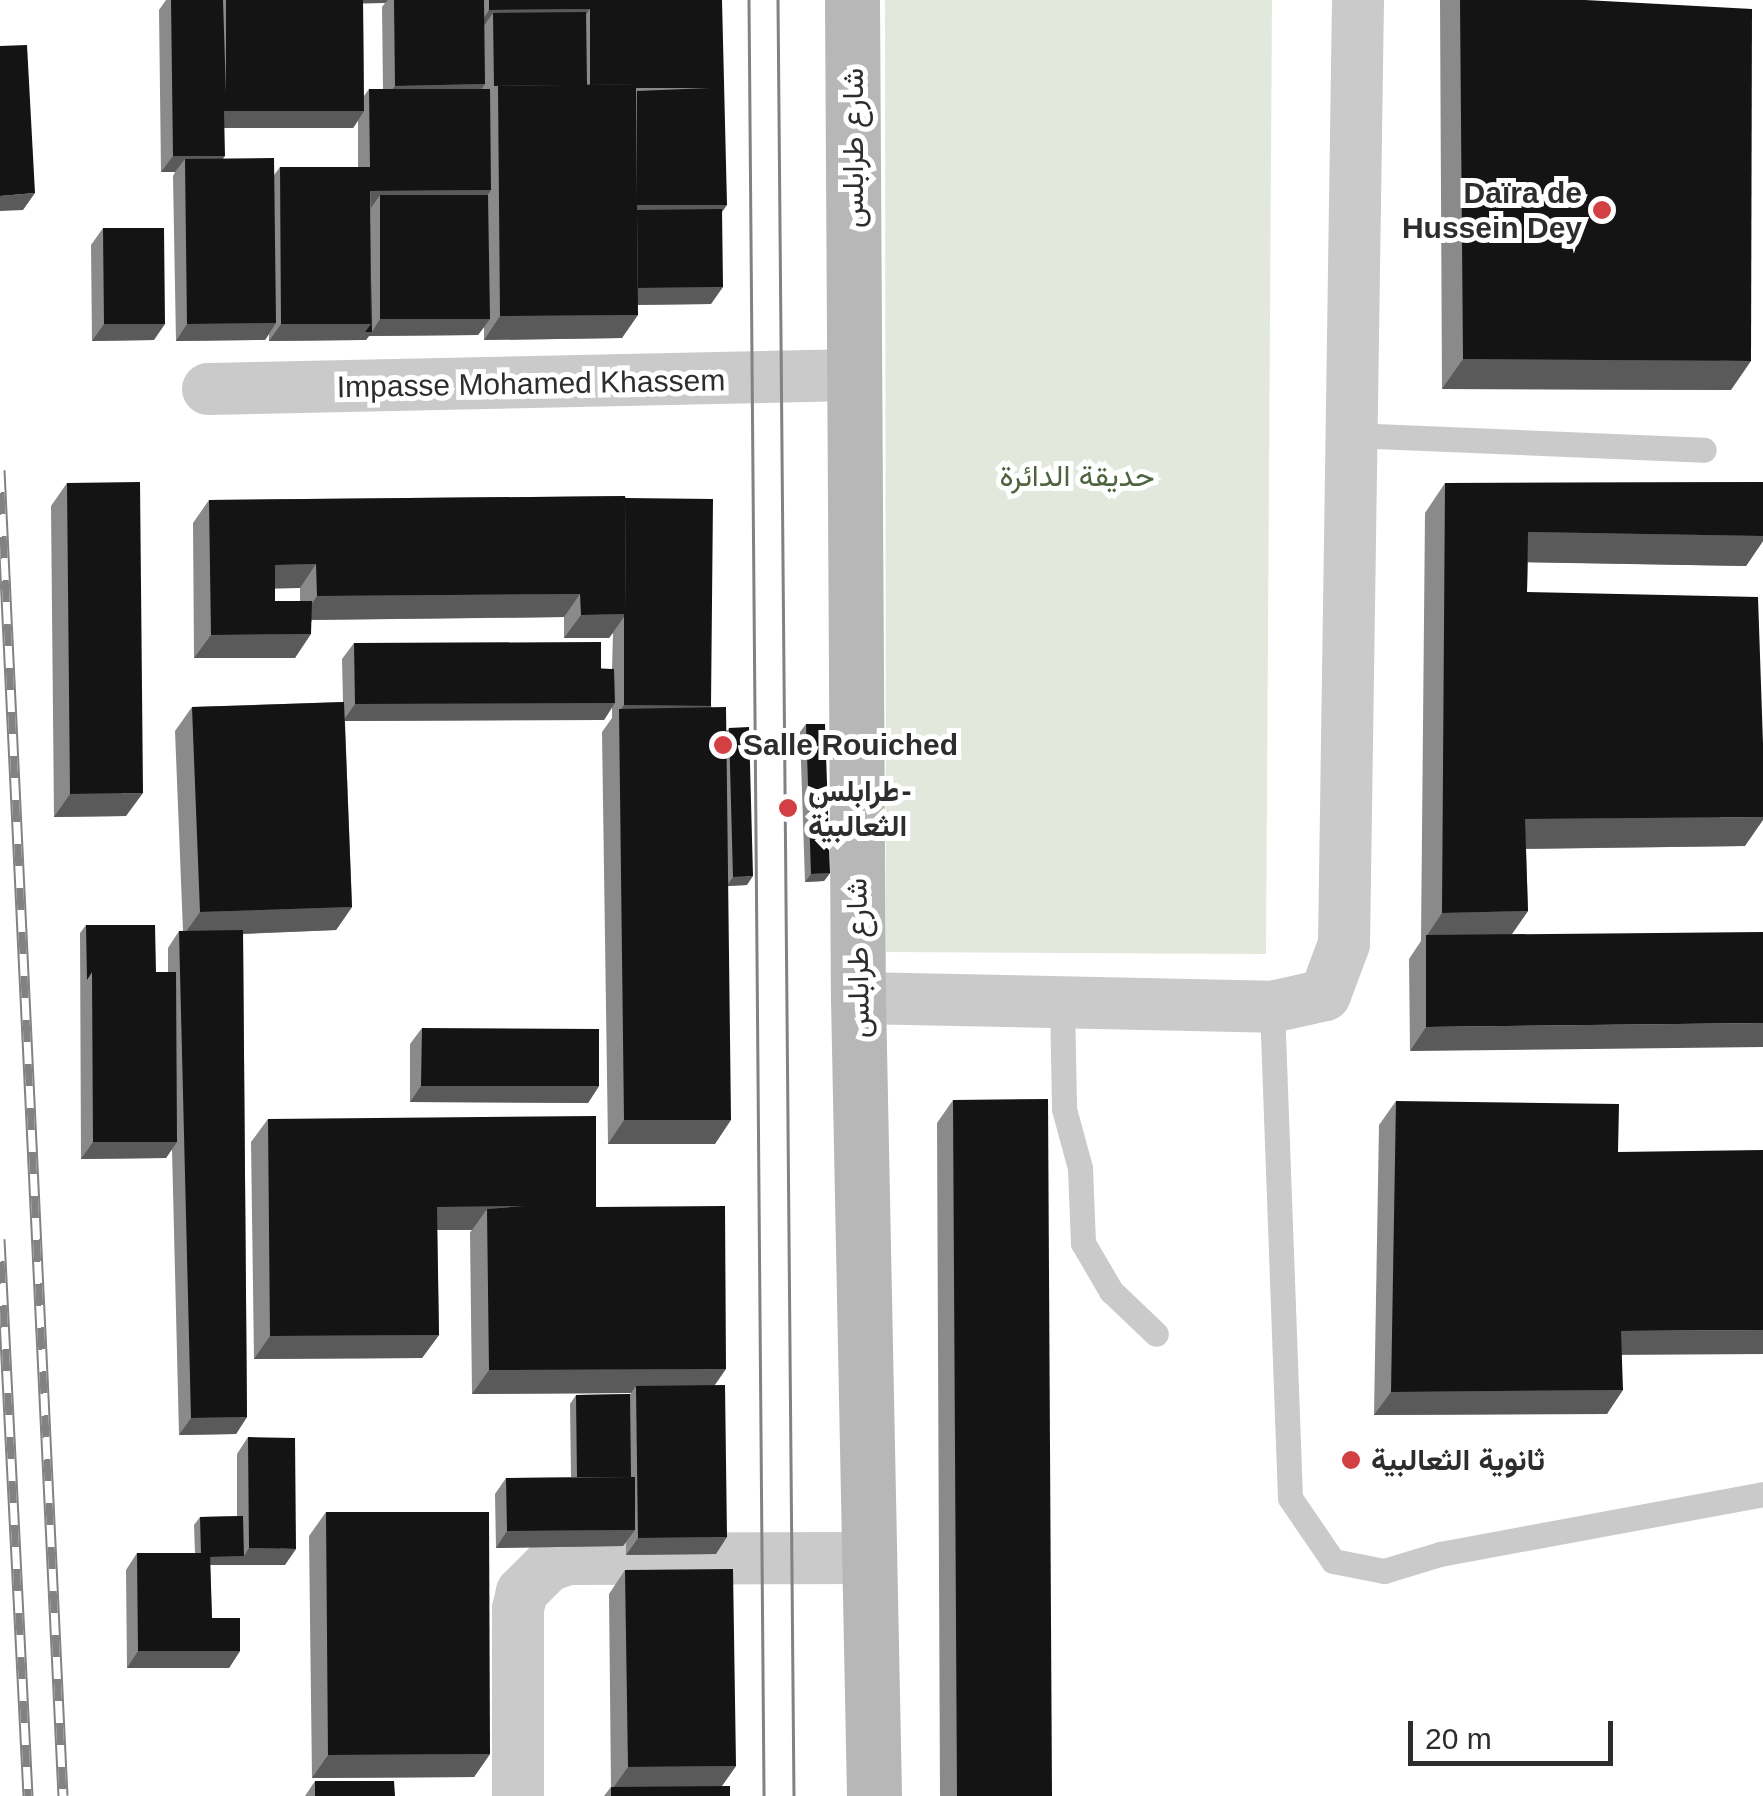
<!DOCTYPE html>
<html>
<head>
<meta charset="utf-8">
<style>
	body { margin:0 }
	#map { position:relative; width:1763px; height:1796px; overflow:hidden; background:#fff; font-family:Helvetica,Vazirmatn,sans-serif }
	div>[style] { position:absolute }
	.green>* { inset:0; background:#e2e9dc }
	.lane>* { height:25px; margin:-12.5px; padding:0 12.5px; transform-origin:12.5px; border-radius:12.5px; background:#cacaca }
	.street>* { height:52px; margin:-26px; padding:0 26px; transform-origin:26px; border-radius:26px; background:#cacaca }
	.secondary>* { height:55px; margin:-27.5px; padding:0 27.5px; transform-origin:27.5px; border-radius:27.5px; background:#b7b7b7 }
	.tram>* { height:2.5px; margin:-1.25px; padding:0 1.25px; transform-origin:1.25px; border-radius:1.25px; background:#828282 }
	.rail>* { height:11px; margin-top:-5.5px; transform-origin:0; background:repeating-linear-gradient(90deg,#fff 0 22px,#828282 0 44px); box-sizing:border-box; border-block:2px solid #828282 }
	.wall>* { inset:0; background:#8a8a8a }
	.shaded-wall>* { inset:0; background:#5a5a5a }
	.building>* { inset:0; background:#141414 }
	.dots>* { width:28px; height:28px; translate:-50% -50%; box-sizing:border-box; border:5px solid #fff; border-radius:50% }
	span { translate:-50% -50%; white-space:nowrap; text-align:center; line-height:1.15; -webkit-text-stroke:10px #fff; paint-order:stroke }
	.street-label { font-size:30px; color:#2d2d2d }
	.poi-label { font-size:30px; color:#2d2d2d; font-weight:700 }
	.right { translate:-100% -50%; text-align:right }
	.left { translate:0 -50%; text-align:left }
	.park-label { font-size:30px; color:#4e643f }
	.scale { position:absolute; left:1408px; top:1721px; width:205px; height:45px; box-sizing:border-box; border:5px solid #2d2d2d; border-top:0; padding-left:12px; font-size:30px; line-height:35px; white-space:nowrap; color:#2d2d2d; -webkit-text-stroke:8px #fff; paint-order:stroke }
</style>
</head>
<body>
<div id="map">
	<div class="green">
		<i style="clip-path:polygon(885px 0,1272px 0,1266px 954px,886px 952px)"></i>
	</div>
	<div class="lane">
		<i style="left:1351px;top:435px;width:353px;rotate:2.4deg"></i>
		<i style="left:1062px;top:1002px;width:107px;rotate:88.9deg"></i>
		<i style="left:1064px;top:1109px;width:61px;rotate:74.8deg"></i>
		<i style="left:1080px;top:1168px;width:75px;rotate:87.7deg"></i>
		<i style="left:1083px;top:1243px;width:56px;rotate:59.7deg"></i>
		<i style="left:1111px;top:1291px;width:62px;rotate:43.7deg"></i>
		<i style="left:1272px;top:1007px;width:491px;rotate:87.9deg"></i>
		<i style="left:1290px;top:1498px;width:76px;rotate:55.7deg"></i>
		<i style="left:1333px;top:1561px;width:52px;rotate:11.1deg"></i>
		<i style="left:1384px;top:1571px;width:59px;rotate:-16.9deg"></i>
		<i style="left:1440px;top:1554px;width:329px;rotate:-10.5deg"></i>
	</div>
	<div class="street">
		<i style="left:208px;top:389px;width:646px;rotate:-1.24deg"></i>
		<i style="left:858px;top:998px;width:414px;rotate:1.2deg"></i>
		<i style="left:1272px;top:1007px;width:54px;rotate:-12.8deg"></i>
		<i style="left:1325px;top:995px;width:54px;rotate:-69.6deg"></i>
		<i style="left:1344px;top:944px;width:944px;rotate:-89.15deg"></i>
		<i style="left:518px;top:1796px;width:187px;rotate:-90deg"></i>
		<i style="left:518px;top:1609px;width:17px;rotate:-77deg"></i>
		<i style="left:522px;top:1592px;width:37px;rotate:-45deg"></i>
		<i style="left:548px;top:1566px;width:21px;rotate:-19deg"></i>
		<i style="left:568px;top:1559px;width:300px;rotate:-0.2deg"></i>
	</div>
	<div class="secondary">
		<i style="left:852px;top:0;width:998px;rotate:89.66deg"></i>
		<i style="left:858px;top:998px;width:798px;rotate:88.85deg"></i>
	</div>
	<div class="tram">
		<i style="left:749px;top:0;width:1796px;rotate:89.52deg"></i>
		<i style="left:778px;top:0;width:1796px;rotate:89.49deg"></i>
	</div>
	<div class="rail">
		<i style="left:0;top:470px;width:1327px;rotate:87.28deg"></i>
		<i style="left:0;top:1239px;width:558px;rotate:87.12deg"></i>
	</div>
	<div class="wall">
		<i style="clip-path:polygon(evenodd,166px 0,722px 0,722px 211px,711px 304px,638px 305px,622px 338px,484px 340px,484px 327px,478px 335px,369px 336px,366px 340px,269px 341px,269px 334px,265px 340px,176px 341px,173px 176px,175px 172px,161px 172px,159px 10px,166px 0,363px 3px,385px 3px,382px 7px,383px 89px,369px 89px,364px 96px,363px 3px,166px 0,358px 121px,358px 167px,280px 167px,274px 175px,223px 159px,224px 128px,353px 128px,358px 121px)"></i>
		<i style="clip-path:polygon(1440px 0,1585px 0,1731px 390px,1442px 389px)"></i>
		<i style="clip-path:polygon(103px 228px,154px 340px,92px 341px,91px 245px)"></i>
		<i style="clip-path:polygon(1763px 482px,1763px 541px,1746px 566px,1528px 562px,1527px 592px,1745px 846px,1526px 849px,1528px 911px,1512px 934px,1410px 1051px,1409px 959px,1421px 941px,1425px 513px,1445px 483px)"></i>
		<i style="clip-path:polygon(67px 483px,126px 816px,54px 817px,51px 506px)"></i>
		<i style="clip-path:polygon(evenodd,625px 496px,711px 706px,727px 731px,729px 728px,747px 885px,728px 886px,715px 1144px,608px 1144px,602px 732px,612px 718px,612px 707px,604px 720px,345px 721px,352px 907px,336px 930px,243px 934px,247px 1417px,236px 1434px,179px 1435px,172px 1149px,166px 1158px,81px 1159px,80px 933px,86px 925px,156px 972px,168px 972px,168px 948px,179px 931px,183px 931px,175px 731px,192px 707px,343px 702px,342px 659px,354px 643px,612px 669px,613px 633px,609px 638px,564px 638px,564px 617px,312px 620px,295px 658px,194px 658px,193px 523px,209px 500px,625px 496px,275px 588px,300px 588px,300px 601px,275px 601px,275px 588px)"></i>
		<i style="clip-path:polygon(806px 724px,830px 873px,824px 881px,805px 882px,800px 732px)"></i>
		<i style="clip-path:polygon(422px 1028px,599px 1086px,588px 1103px,410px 1102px,410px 1044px)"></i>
		<i style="clip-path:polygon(953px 1100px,1052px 1796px,940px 1796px,937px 1123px)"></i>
		<i style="clip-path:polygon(1396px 1101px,1618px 1152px,1622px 1355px,1607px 1414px,1374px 1415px,1379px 1125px)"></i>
		<i style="clip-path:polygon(268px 1119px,596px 1207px,715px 1385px,716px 1554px,626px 1555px,626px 1542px,623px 1546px,496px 1548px,495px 1494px,506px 1478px,571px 1477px,570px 1404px,576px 1395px,630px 1394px,631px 1393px,472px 1394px,470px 1232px,472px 1230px,437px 1230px,439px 1335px,422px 1358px,254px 1359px,251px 1142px)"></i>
		<i style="clip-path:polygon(248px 1437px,285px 1565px,210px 1565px,212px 1618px,240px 1651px,229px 1668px,127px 1668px,126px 1570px,137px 1553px,195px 1553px,194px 1525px,200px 1517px,237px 1516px,237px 1454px)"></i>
		<i style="clip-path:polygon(326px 1512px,490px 1754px,474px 1777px,312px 1778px,309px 1536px)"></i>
		<i style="clip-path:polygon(625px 1570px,736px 1766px,722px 1786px,730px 1796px,604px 1796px,611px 1787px,609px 1594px)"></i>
		<i style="clip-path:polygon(315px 1781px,395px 1796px,305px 1796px)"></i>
	</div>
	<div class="shaded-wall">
		<i style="clip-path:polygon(345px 0,388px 0,385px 3px,343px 4px)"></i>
		<i style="clip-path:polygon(590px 9px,578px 26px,493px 13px,483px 27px,478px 27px,489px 10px)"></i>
		<i style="clip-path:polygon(485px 84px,474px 101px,383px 102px,395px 86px)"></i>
		<i style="clip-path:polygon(224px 111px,364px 111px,353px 128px,212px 128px)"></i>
		<i style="clip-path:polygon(173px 156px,225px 156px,213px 172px,185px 159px,175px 172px,161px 172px)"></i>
		<i style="clip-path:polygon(491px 190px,480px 207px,380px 195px,371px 208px,370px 191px)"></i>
		<i style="clip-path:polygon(35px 193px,23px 210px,0 211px,0 196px)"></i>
		<i style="clip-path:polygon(637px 205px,727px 205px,715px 222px,634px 222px)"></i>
		<i style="clip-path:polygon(723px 287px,711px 304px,623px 305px,635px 288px)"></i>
		<i style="clip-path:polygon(638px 315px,622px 338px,484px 340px,500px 316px)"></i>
		<i style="clip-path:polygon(380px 319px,490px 319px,478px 335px,369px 336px,366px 340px,359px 340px,365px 332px,372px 332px)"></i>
		<i style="clip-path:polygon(276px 323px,265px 340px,176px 341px,187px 324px)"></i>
		<i style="clip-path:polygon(104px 324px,165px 324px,154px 340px,92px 341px)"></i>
		<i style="clip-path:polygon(281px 324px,371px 324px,359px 340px,269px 341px)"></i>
		<i style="clip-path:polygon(1463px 359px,1751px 361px,1731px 390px,1442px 389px)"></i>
		<i style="clip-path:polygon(1528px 532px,1763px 536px,1763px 541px,1746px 566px,1508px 562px)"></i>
		<i style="clip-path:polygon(316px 564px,300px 588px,259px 589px,275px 565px)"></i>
		<i style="clip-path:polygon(580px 594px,564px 617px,300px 620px,317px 596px)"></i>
		<i style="clip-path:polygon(626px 614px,609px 638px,564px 638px,581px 615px)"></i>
		<i style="clip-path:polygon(311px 634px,295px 658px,194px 658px,211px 635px)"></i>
		<i style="clip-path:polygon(615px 703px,604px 720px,343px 721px,355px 704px)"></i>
		<i style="clip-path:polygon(624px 705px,711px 706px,700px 723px,619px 712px)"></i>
		<i style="clip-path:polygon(143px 793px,126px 816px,54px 817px,70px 794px)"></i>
		<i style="clip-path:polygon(1763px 817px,1763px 820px,1745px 846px,1504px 849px,1525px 819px)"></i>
		<i style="clip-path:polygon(830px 873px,824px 881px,805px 882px,811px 874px)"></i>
		<i style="clip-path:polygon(753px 876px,747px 885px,727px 886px,733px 877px)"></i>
		<i style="clip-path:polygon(352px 907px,336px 930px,183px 936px,200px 912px)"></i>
		<i style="clip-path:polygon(1528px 911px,1507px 941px,1426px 937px,1442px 913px)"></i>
		<i style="clip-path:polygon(1763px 1023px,1763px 1047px,1410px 1051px,1426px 1027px)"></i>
		<i style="clip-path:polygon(421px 1086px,599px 1086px,588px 1103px,410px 1102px)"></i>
		<i style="clip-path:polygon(624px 1120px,731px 1120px,715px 1144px,608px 1144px)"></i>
		<i style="clip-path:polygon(93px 1142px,177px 1142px,166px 1158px,81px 1159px)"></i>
		<i style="clip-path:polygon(524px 1206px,487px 1209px,472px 1230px,420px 1230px,437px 1207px)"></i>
		<i style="clip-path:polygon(1763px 1330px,1763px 1354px,1605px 1355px,1621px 1331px)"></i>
		<i style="clip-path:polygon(439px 1335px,422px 1358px,254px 1359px,270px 1336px)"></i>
		<i style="clip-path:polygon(726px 1369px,710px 1392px,636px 1386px,631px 1393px,472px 1394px,489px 1370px)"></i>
		<i style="clip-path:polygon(1623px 1390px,1607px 1414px,1374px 1415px,1391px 1392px)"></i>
		<i style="clip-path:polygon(247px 1417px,236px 1434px,179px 1435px,191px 1418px)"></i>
		<i style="clip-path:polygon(635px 1530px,623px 1546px,496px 1548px,507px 1531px)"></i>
		<i style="clip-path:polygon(727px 1537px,716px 1554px,626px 1555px,638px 1538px)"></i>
		<i style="clip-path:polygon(249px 1548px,296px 1549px,285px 1565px,195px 1565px,201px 1557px,244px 1556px)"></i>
		<i style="clip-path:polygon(138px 1651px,240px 1651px,229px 1668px,127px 1668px)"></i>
		<i style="clip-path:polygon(490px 1754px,474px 1777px,312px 1778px,328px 1755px)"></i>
		<i style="clip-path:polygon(736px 1766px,719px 1790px,611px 1791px,628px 1767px)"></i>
	</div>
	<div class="building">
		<i style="clip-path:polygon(171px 0,223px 0,226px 94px,226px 0,363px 0,364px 111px,224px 111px,225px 156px,173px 156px)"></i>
		<i style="clip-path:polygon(394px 0,484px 0,485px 84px,395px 86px)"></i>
		<i style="clip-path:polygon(489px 0,722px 0,727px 205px,637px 205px,637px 91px,710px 88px,636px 88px,636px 84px,590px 85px,590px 9px,489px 10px)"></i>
		<i style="clip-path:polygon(1460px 0,1585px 0,1752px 9px,1751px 361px,1463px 359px)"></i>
		<i style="clip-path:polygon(586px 12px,587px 85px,494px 86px,493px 13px)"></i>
		<i style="clip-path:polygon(27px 45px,35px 193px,0 196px,0 46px)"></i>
		<i style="clip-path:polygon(636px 84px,638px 315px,500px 316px,498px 86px)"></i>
		<i style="clip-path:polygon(369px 89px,490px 89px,491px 190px,370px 191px,371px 324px,281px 324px,280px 167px,370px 167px)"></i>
		<i style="clip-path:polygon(274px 158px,276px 323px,187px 324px,185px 159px)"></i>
		<i style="clip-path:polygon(380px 195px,488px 195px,490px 319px,380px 319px)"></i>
		<i style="clip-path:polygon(722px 209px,723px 287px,638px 288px,637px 210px)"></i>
		<i style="clip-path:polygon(370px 220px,372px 332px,365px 332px,371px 324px)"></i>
		<i style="clip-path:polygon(103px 228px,164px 228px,165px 324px,104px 324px)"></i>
		<i style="clip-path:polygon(140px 482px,143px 793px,70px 794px,67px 483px)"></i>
		<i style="clip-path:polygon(1763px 482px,1763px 536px,1528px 532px,1527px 592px,1758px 597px,1763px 744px,1763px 817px,1525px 819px,1528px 911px,1442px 913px,1445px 483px)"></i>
		<i style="clip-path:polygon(625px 496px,626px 614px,581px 615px,580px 594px,317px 596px,316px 564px,275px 565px,275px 601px,312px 601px,311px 634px,211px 635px,209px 500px)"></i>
		<i style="clip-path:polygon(625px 498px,713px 499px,711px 706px,624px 705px,624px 614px,626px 614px)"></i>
		<i style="clip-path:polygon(601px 642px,601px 669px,614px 669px,615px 703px,355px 704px,354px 643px)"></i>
		<i style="clip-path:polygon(344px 702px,352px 907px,200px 912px,192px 707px)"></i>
		<i style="clip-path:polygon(726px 707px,731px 1120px,624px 1120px,619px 709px)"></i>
		<i style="clip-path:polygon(806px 724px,825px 724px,830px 873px,811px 874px)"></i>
		<i style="clip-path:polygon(749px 727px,753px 876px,733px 877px,729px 728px)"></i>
		<i style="clip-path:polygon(86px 925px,155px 925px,156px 972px,92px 972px,87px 980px)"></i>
		<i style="clip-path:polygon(243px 930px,247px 1417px,191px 1418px,179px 931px)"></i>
		<i style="clip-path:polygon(1763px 932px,1763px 1023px,1426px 1027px,1426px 935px)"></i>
		<i style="clip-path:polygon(92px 972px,176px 972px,177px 1142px,93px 1142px)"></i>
		<i style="clip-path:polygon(422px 1028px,599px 1029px,599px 1086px,421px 1086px)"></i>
		<i style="clip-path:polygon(1048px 1099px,1052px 1796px,957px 1796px,953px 1100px)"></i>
		<i style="clip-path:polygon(1396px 1101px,1619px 1104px,1618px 1152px,1763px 1150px,1763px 1330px,1621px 1331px,1623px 1390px,1391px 1392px)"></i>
		<i style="clip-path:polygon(596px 1116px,596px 1207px,725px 1206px,726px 1369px,489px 1370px,487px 1209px,524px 1206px,437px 1207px,439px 1335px,270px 1336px,268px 1119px)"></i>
		<i style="clip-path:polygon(725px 1385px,727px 1537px,638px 1538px,636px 1386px)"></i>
		<i style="clip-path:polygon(630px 1394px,631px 1477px,577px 1477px,576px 1395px)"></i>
		<i style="clip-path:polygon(248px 1437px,295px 1438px,296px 1549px,249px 1548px)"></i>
		<i style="clip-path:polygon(635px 1477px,635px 1530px,507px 1531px,506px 1478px)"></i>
		<i style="clip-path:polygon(326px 1512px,489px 1512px,490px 1754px,328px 1755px)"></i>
		<i style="clip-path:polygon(243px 1516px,244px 1556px,210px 1557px,210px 1553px,201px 1553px,200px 1517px)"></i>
		<i style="clip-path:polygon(137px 1553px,210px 1553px,212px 1618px,240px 1618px,240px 1651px,138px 1651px)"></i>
		<i style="clip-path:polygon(733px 1569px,736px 1766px,628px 1767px,625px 1570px)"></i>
		<i style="clip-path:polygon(315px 1781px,394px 1781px,395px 1796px,315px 1796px)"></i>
		<i style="clip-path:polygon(730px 1786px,730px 1796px,611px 1796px,611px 1787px)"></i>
	</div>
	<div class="dots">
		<i style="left:1602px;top:210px;background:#d34044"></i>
		<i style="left:723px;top:745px;background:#d34044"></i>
		<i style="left:788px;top:808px;background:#d34044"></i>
		<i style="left:1351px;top:1460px;background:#d34044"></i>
	</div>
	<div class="street-label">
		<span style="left:853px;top:148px;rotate:-90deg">شارع طرابلس</span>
		<span style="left:531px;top:384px;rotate:-1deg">Impasse Mohamed Khassem</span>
		<span style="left:858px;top:958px;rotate:-91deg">شارع طرابلس</span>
	</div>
	<div class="poi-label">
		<span class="right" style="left:1582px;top:210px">Daïra de<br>Hussein Dey</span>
		<span class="left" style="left:743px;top:745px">Salle Rouiched</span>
		<span class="left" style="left:808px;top:808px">طرابلس-<br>الثعالبية</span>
		<span class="left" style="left:1371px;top:1460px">ثانوية الثعالبية</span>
	</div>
	<div class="park-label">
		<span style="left:1077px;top:476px">حديقة الدائرة</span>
	</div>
	<div class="scale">20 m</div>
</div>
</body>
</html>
